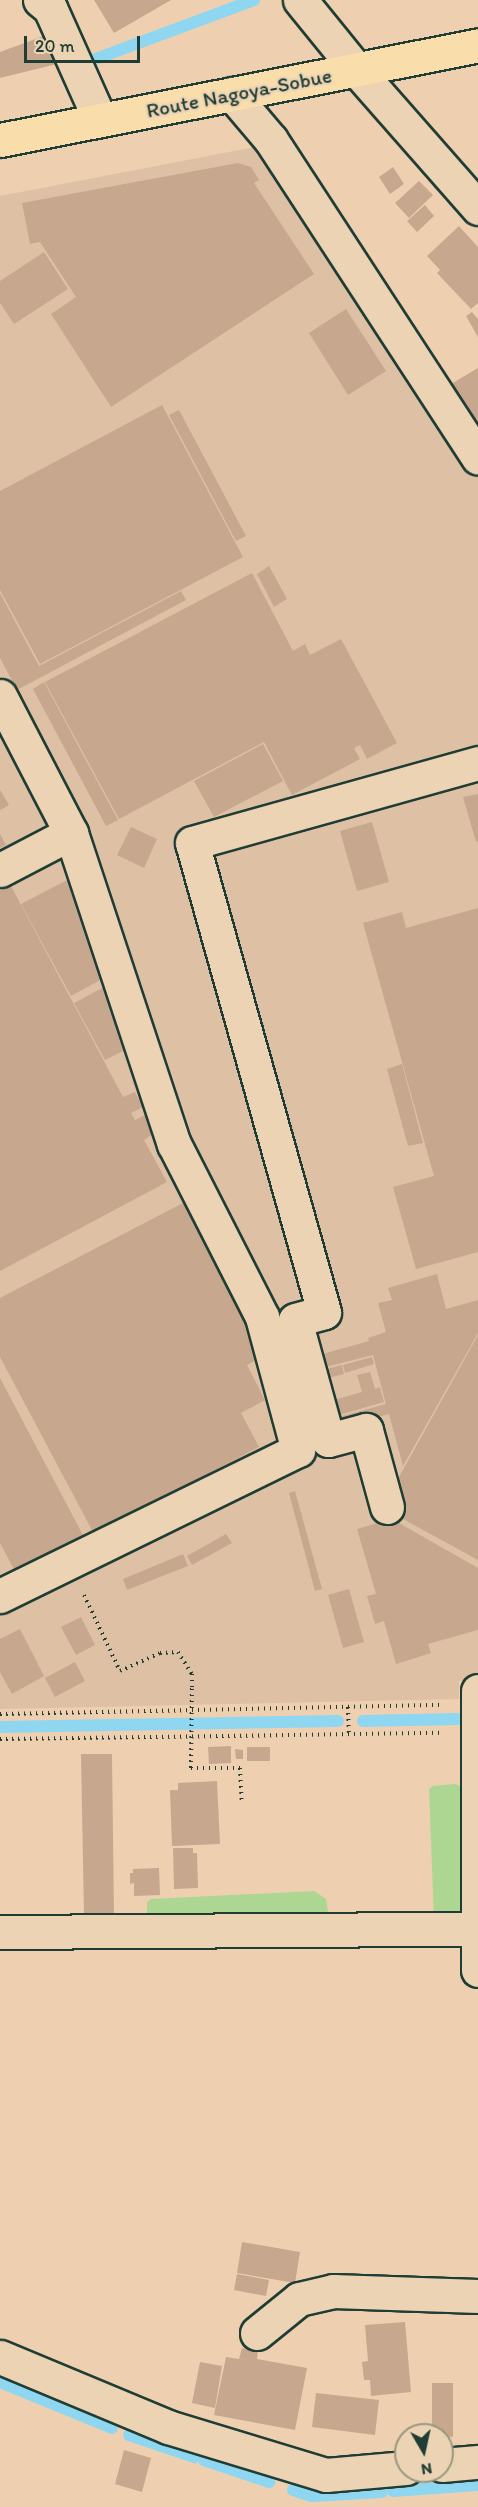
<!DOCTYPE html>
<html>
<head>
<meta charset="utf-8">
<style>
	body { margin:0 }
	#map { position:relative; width:478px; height:2507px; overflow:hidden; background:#eed0b1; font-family:Itim,sans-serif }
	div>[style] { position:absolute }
	.built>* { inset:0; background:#dec1a4 }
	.green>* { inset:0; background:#aed693 }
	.stream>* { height:12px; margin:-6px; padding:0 6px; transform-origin:6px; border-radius:6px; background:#8fd7f0 }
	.building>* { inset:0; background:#c7a78e }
	.path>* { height:4px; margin-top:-2px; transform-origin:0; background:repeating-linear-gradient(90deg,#1f3d34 0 1.5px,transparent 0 6px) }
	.roads { filter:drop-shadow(2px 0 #1f3d34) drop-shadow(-2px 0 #1f3d34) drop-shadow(0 2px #1f3d34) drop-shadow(0 -2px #1f3d34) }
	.minor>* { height:33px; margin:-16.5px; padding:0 16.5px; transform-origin:16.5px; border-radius:16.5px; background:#ecd3b4 }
	.major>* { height:33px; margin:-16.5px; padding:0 16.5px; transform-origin:16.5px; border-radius:16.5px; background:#f9deab }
	.path-bridge>* { height:4px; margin-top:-2px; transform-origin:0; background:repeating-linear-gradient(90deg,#1f3d34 0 1.5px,transparent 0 6px) }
	span { translate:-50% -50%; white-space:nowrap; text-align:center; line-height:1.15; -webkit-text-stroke:4.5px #ecd3b4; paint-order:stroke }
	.street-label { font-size:21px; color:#1f3d34 }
	.north { position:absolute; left:394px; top:2423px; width:60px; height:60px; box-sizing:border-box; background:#ecd3b4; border:2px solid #9a9781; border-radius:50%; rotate:171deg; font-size:16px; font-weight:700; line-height:24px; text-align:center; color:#1f3d34 }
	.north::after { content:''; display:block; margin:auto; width:21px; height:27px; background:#1f3d34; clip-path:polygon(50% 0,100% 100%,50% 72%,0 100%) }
	.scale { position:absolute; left:24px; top:36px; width:116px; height:27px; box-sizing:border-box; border:3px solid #1f3d34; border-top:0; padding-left:8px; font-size:18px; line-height:21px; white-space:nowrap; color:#1f3d34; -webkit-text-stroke:4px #ecd3b4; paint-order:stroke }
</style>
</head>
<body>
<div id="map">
	<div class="built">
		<i style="clip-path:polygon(260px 146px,408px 366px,478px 476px,478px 1680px,459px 1681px,459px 1699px,0 1709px,0 196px)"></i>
	</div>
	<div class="green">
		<i style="clip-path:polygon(455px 1784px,460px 1786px,461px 1916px,434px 1921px,429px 1789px,433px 1786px)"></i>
		<i style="clip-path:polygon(314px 1891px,326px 1899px,330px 1923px,147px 1923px,147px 1902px,151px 1899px)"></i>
	</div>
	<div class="stream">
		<i style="left:90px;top:61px;width:175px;rotate:-20.4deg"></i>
		<i style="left:363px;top:1721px;width:94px;rotate:-1.2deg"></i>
		<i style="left:0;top:1727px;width:338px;rotate:-1deg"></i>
		<i style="left:0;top:2382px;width:121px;rotate:22.3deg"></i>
		<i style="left:129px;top:2435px;width:69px;rotate:18.7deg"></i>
		<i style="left:204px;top:2460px;width:69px;rotate:18.7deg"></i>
		<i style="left:293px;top:2490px;width:20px;rotate:18deg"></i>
		<i style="left:312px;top:2496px;width:70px;rotate:-3.3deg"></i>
		<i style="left:393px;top:2491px;width:85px;rotate:-4deg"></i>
	</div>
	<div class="building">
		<i style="clip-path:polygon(94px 0,171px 0,114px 33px)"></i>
		<i style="clip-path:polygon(49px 34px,57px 64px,0 78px,0 52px)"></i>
		<i style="clip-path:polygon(238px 163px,251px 167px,259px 180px,254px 183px,314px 274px,111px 407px,51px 314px,76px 297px,40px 242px,30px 244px,22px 203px)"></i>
		<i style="clip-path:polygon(393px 167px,404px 184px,390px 194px,379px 177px)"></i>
		<i style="clip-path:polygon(419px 181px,433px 195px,409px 218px,395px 203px)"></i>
		<i style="clip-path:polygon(425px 205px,434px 216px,417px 232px,407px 221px)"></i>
		<i style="clip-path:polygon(459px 226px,478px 247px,478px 303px,471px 309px,437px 273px,440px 270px,427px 256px)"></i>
		<i style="clip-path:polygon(44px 252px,68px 289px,14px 324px,0 303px,0 281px)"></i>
		<i style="clip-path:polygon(346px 309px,386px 371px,348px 395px,309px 333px)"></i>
		<i style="clip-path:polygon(472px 312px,478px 319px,478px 337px,466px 316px)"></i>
		<i style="clip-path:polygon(478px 368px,478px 429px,451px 384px)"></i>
		<i style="clip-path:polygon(162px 405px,243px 557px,40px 664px,0 590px,0 491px)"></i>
		<i style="clip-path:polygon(179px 410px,246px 536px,236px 541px,169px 415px)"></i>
		<i style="clip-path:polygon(269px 566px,287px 599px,274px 607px,257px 574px)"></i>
		<i style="clip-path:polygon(252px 573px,293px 651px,305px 644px,310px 655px,341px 639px,397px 743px,367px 759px,360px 745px,354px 748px,360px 759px,292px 795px,264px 742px,119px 819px,45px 682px)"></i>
		<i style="clip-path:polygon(181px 591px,186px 600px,17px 690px,0 658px,0 593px,39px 666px)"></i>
		<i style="clip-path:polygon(44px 682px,118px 820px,106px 826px,33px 689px)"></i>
		<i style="clip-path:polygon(263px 744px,283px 781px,214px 817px,194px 781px)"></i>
		<i style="clip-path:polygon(0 790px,9px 805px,0 810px)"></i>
		<i style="clip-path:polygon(478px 794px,478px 841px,476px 842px,463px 797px)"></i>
		<i style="clip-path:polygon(372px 822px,389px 882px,357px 891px,340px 831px)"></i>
		<i style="clip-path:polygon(131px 827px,157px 839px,144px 868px,117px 855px)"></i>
		<i style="clip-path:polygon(0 834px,6px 845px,0 848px)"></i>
		<i style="clip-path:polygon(69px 879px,83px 905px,102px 979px,71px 996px,21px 904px)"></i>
		<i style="clip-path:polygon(10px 884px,123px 1097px,135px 1092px,143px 1107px,131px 1113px,135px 1120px,147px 1114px,156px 1132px,144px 1140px,167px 1182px,0 1271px,0 890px)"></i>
		<i style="clip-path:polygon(478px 908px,478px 1252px,416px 1269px,393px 1187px,434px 1176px,363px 923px,402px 912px,406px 928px)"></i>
		<i style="clip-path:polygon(106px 986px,137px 1044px,105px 1060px,74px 1003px)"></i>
		<i style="clip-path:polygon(402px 1064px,423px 1143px,408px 1146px,387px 1069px)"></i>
		<i style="clip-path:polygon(183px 1203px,264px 1356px,247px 1365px,265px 1400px,241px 1413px,259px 1447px,94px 1534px,0 1357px,0 1298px)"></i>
		<i style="clip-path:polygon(437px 1274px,446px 1309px,478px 1300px,478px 1333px,403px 1466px,389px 1414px,338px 1428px,335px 1418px,386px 1404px,373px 1355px,322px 1368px,319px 1355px,369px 1341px,368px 1338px,386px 1332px,378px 1303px,392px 1300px,388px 1288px)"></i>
		<i style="clip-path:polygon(478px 1335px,478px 1560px,394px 1514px,389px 1495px)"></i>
		<i style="clip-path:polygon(372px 1357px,374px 1364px,345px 1373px,343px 1365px)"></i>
		<i style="clip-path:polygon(342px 1365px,344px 1374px,321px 1380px,319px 1371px)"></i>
		<i style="clip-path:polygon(370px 1372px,375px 1389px,380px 1387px,384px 1402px,332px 1417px,327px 1402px,362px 1392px,357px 1375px)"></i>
		<i style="clip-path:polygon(0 1378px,85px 1539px,17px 1575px,0 1543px)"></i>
		<i style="clip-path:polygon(295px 1491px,322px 1589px,315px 1591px,289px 1493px)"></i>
		<i style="clip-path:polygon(392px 1519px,478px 1568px,478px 1630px,428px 1644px,431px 1653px,396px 1664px,384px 1621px,375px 1624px,367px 1596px,376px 1594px,357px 1529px)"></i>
		<i style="clip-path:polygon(226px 1534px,232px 1543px,192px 1565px,187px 1556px)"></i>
		<i style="clip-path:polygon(183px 1554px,188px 1566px,127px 1590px,123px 1579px)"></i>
		<i style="clip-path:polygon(349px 1589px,364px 1642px,343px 1648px,328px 1595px)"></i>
		<i style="clip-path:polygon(81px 1617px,95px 1645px,76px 1655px,61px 1627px)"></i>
		<i style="clip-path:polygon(20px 1629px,44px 1676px,12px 1694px,0 1672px,0 1639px)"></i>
		<i style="clip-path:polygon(75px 1662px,85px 1681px,55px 1697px,45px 1678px)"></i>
		<i style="clip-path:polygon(231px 1746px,231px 1763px,209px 1764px,208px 1747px)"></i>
		<i style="clip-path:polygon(247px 1747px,270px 1747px,270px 1761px,247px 1761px)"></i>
		<i style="clip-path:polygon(235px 1749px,243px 1750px,243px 1759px,236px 1759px)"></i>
		<i style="clip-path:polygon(81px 1754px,112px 1754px,114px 1915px,84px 1916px)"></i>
		<i style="clip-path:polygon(217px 1781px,220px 1844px,172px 1846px,170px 1790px,178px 1790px,178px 1783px)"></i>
		<i style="clip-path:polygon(173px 1848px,193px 1848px,193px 1853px,197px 1853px,198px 1888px,174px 1889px)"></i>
		<i style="clip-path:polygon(159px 1868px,160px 1895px,134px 1896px,134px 1883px,130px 1884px,130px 1873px,133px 1873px,133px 1869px)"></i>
		<i style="clip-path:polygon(242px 2242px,300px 2252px,295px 2283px,237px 2273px)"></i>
		<i style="clip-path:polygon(237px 2274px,269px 2280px,266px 2296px,234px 2290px)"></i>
		<i style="clip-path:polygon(405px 2322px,411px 2392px,371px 2396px,370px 2380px,364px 2380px,362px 2362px,368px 2361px,365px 2325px)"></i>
		<i style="clip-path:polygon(242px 2348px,258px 2351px,257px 2359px,307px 2368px,295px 2430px,214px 2415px,226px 2357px,239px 2359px)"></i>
		<i style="clip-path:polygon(200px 2362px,222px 2366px,215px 2408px,192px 2403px)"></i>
		<i style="clip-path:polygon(432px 2383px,453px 2383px,453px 2437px,432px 2435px)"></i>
		<i style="clip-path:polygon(316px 2393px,379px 2400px,375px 2435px,312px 2427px)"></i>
		<i style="clip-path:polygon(124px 2450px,151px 2458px,142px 2492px,115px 2484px)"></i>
	</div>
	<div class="path">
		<i style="left:84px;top:1595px;width:84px;rotate:64.7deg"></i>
		<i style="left:120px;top:1671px;width:44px;rotate:-24.2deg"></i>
		<i style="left:160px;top:1653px;width:18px;rotate:-3deg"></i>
		<i style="left:178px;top:1652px;width:26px;rotate:58deg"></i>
		<i style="left:192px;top:1674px;width:13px;rotate:90deg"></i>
		<i style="left:348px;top:1707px;width:28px;rotate:88deg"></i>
		<i style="left:0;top:1714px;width:442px;rotate:-1.2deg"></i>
		<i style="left:0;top:1739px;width:441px;rotate:-0.8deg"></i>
		<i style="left:191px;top:1768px;width:49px"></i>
		<i style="left:240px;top:1768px;width:34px;rotate:87deg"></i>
	</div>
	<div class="roads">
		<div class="minor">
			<i style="left:40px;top:0;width:13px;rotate:39deg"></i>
			<i style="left:50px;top:8px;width:123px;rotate:65.9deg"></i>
			<i style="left:300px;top:0;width:89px;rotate:50.9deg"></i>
			<i style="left:356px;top:69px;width:185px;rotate:48.7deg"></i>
			<i style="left:232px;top:94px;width:60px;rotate:49.7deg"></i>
			<i style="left:271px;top:140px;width:379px;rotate:56.9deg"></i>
			<i style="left:0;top:696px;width:154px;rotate:62.6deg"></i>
			<i style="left:71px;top:833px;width:328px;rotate:71.7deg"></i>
			<i style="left:174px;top:1144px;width:194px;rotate:63deg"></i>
			<i style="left:262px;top:1317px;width:138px;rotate:74.9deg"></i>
			<i style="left:298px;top:1450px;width:332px;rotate:153.9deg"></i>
			<i style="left:0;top:870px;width:80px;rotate:-27.5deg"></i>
			<i style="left:387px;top:1507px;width:80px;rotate:-105.3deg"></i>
			<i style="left:366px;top:1430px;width:39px;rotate:165deg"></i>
			<i style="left:328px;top:1440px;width:124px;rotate:-105.4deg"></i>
			<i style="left:295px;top:1320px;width:30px;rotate:-15deg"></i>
			<i style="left:324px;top:1312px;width:487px;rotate:-105.7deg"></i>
			<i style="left:192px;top:843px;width:297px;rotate:-15.6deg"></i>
			<i style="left:478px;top:1691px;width:279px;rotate:90deg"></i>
			<i style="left:0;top:1932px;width:478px;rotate:-0.4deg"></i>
			<i style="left:257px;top:2333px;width:54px;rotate:-39deg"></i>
			<i style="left:299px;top:2299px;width:35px;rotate:-13deg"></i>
			<i style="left:333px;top:2291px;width:145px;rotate:2deg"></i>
			<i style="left:0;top:2357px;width:182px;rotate:22.6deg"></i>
			<i style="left:168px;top:2427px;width:165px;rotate:16.9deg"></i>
			<i style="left:326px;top:2475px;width:80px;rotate:-5deg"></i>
			<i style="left:442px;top:2465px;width:36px;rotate:-5deg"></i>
		</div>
		<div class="major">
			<i style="left:0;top:140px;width:487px;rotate:-11.2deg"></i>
		</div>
	</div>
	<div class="path-bridge">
		<i style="left:191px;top:1768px;width:81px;rotate:-89.3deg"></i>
	</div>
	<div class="street-label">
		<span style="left:239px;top:93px;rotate:-11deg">Route Nagoya-Sobue</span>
	</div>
	<div class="north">N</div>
	<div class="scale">20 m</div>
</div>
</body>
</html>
